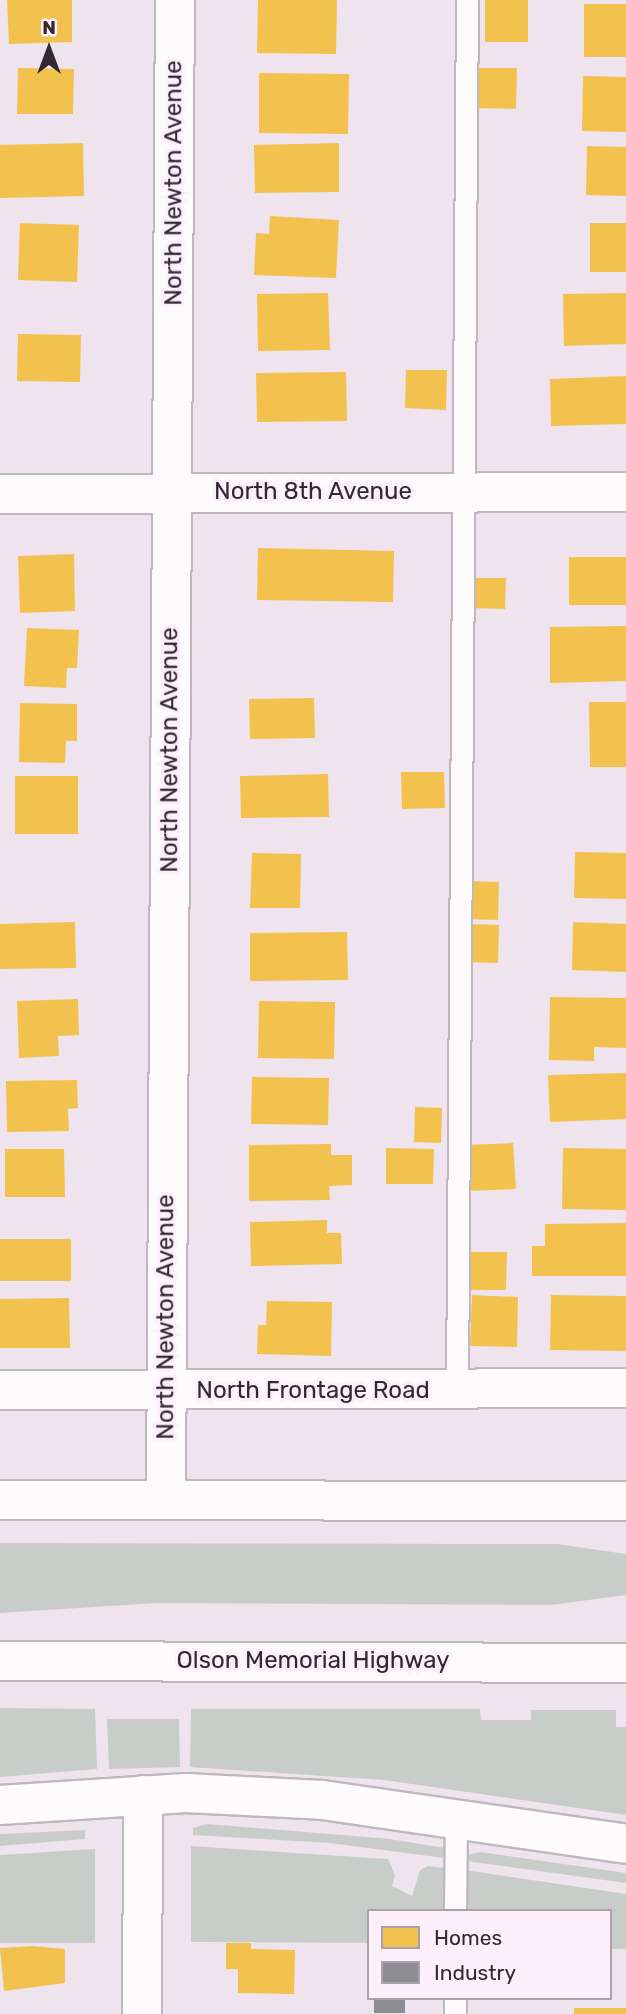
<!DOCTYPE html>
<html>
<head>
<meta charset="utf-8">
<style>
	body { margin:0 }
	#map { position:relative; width:626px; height:2014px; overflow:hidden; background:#efe4ee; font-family:Rubik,sans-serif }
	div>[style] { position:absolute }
	.green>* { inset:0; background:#c9cdc9 }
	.homes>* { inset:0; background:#f2c14e }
	.industry>* { inset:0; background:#8d8d92 }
	.roads { filter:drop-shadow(2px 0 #c0b7bf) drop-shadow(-2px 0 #c0b7bf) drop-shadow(0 2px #c0b7bf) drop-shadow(0 -2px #c0b7bf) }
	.service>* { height:21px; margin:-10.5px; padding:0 10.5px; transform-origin:10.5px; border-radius:10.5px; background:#fdfbfc }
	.minor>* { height:38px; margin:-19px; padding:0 19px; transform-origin:19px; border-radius:19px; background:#fdfbfc }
	.primary>* { height:38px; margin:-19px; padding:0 19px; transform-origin:19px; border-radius:19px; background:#fdfbfc }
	span { translate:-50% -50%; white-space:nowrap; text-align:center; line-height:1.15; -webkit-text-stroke:7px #feeffc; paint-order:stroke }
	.street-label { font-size:24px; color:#30292f }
	.legend { position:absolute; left:367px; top:1909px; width:245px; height:91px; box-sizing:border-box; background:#feeffc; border:2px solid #aca0aa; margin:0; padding:9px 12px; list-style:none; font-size:21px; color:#30292f }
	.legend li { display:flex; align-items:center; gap:14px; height:35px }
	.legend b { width:35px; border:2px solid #aca0aa }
	.north { position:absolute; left:14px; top:14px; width:70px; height:70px; -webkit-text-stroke:5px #feeffc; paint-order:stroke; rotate:0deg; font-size:19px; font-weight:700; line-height:28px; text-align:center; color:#30292f }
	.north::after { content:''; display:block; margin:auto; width:24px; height:32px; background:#30292f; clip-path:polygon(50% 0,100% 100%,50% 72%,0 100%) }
</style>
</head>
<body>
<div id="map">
	<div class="green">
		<i style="clip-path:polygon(0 1543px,557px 1544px,626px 1554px,626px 1595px,551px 1605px,157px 1603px,0 1613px)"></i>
		<i style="clip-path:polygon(0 1708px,95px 1709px,97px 1769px,0 1777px)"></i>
		<i style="clip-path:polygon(191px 1709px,480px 1709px,481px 1720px,531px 1720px,531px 1710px,616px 1710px,616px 1727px,626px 1727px,626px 1815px,384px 1780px,190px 1767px)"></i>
		<i style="clip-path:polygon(107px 1719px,179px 1719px,180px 1767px,109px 1769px)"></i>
		<i style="clip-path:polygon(207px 1824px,390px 1839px,445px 1848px,444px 1858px,330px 1843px,193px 1835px,193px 1828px)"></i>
		<i style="clip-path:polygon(85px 1830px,85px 1839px,0 1846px,0 1834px)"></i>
		<i style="clip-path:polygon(191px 1846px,388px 1859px,395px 1875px,392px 1886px,412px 1896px,420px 1870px,428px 1866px,445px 1868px,444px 1911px,369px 1911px,369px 1943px,191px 1942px)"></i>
		<i style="clip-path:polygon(95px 1849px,95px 1943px,0 1943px,0 1855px)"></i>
		<i style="clip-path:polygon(480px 1852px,626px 1873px,626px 1883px,466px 1861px,467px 1855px)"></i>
		<i style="clip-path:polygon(465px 1870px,626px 1894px,626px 1949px,610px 1949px,610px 1911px,464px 1911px)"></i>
	</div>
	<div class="homes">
		<i style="clip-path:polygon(7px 0,72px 0,72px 42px,9px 44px)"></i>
		<i style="clip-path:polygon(258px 0,337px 0,336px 54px,257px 53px)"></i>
		<i style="clip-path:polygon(485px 0,528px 0,528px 42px,485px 42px)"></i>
		<i style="clip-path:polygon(584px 4px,626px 4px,626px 57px,584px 57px)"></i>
		<i style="clip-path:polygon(18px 68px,74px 69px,73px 114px,17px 114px)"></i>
		<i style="clip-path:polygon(472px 68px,517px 68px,516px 109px,472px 108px)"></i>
		<i style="clip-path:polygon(259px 73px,349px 74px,348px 134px,259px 133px)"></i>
		<i style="clip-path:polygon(583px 76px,626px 77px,626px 132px,582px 131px)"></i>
		<i style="clip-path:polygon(83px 143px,84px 196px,0 198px,0 145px)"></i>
		<i style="clip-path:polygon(339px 143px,339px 192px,255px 193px,254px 145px)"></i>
		<i style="clip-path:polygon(587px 146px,626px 147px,626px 196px,586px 195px)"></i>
		<i style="clip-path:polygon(270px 216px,339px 220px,336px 278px,254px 275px,256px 233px,269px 234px)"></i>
		<i style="clip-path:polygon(20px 223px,79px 225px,77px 282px,18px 280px)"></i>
		<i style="clip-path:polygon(590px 223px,626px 223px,626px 272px,590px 272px)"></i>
		<i style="clip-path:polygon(328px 293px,330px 350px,258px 351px,257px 294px)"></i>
		<i style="clip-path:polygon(626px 293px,626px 344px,564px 346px,563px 294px)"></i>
		<i style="clip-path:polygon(18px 334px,81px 335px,80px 382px,17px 381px)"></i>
		<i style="clip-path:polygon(406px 370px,447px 370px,446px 410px,405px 408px)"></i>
		<i style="clip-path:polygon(346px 372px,347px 421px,257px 422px,256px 373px)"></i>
		<i style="clip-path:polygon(626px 376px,626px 424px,551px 426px,550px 379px)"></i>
		<i style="clip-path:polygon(258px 548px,394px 551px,393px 602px,257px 600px)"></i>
		<i style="clip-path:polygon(74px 554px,75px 611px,20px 613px,18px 556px)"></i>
		<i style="clip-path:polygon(569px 557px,626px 557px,626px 605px,569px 605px)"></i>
		<i style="clip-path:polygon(470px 578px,506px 578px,505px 609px,469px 608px)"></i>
		<i style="clip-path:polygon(626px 626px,626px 681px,550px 683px,550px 627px)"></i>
		<i style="clip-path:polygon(27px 628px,79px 630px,77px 668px,67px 668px,66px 688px,24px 686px)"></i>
		<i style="clip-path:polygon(314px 698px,315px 738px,250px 739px,249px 699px)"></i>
		<i style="clip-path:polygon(589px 702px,626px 702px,626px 767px,590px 767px)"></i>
		<i style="clip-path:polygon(20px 703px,77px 704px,77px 741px,66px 741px,65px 763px,19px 762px)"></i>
		<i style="clip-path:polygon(401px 772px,444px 772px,445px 808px,402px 809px)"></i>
		<i style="clip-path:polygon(328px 774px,329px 817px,241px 818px,240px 776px)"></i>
		<i style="clip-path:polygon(15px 776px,78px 776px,78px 834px,15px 834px)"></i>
		<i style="clip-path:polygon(575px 852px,626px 853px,626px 899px,574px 898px)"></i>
		<i style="clip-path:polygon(252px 853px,301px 854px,300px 908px,250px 908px)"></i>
		<i style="clip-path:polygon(467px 881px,499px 882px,498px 920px,466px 919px)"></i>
		<i style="clip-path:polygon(75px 922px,76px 968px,0 969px,0 924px)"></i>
		<i style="clip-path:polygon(573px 922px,626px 924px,626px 972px,572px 970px)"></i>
		<i style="clip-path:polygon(469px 924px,499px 925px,498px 963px,467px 962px)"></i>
		<i style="clip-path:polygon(347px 932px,348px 980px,250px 981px,250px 933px)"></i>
		<i style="clip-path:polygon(550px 997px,626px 998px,626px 1048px,594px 1047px,594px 1061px,549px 1060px)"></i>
		<i style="clip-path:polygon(78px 999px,79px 1035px,58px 1036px,59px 1056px,19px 1058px,17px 1001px)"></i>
		<i style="clip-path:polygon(259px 1001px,335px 1002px,334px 1059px,258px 1058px)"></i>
		<i style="clip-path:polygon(626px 1073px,626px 1119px,550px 1122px,548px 1075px)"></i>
		<i style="clip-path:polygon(252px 1077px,329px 1078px,328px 1125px,251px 1124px)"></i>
		<i style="clip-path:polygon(77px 1080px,78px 1108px,68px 1109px,69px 1131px,7px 1132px,6px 1081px)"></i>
		<i style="clip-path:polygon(415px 1107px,442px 1108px,441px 1143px,414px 1142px)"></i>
		<i style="clip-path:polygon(513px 1143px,516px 1189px,468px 1191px,466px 1145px)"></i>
		<i style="clip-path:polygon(331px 1144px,331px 1155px,352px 1155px,352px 1185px,329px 1186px,330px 1200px,249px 1201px,249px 1145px)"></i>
		<i style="clip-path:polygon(386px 1148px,434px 1149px,433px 1184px,386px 1184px)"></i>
		<i style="clip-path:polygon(563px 1148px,626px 1149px,626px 1210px,562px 1209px)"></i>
		<i style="clip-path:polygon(5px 1149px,64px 1149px,65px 1197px,5px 1197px)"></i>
		<i style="clip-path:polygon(327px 1220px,327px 1233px,341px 1233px,342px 1264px,251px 1266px,250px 1222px)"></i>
		<i style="clip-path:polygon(626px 1223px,626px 1276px,532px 1276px,532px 1246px,545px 1246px,545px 1224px)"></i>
		<i style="clip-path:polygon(0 1239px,71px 1239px,71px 1281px,0 1281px)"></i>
		<i style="clip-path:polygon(467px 1252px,507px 1252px,506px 1290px,466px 1290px)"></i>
		<i style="clip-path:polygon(472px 1295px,518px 1297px,517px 1347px,470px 1346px)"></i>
		<i style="clip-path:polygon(551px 1295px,626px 1296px,626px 1351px,550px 1350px)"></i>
		<i style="clip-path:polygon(69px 1298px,70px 1348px,0 1348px,0 1299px)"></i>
		<i style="clip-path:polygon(267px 1301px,332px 1302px,331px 1356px,257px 1354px,258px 1325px,266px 1325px)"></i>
		<i style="clip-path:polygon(226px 1943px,251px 1943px,251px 1949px,295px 1950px,294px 1994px,238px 1993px,238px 1969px,226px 1969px)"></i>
		<i style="clip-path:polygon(32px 1946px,65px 1949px,65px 1983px,4px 1991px,0 1948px)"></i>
		<i style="clip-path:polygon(574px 2008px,626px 2008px,626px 2014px,574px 2014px)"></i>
	</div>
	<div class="industry">
		<i style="clip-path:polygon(374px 1998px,405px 1998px,405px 2013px,374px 2013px)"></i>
	</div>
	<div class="roads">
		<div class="service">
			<i style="left:457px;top:1391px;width:1391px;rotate:-89.59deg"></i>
			<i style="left:455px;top:1911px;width:94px;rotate:-89.4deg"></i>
			<i style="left:455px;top:1998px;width:16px;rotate:90deg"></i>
		</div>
		<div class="minor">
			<i style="left:0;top:494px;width:626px;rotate:-0.18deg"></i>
			<i style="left:0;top:1390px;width:626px;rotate:-0.18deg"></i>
			<i style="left:166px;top:1500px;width:1500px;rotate:-89.66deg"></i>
			<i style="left:0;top:1805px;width:186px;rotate:-3.7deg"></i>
			<i style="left:186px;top:1793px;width:136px;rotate:2.9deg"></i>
			<i style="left:322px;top:1800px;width:307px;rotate:8.2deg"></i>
			<i style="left:142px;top:2014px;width:219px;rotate:-89.7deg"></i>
		</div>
		<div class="primary">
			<i style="left:0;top:1500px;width:626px;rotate:0.09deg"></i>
			<i style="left:0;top:1661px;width:626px;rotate:0.18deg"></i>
		</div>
	</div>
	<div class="street-label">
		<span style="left:174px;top:183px;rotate:-90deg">North Newton Avenue</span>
		<span style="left:313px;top:492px">North 8th Avenue</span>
		<span style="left:170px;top:750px;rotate:-90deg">North Newton Avenue</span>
		<span style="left:166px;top:1317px;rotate:-90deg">North Newton Avenue</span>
		<span style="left:313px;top:1391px">North Frontage Road</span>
		<span style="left:313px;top:1661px">Olson Memorial Highway</span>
	</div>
	<ul class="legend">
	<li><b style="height:19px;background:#f2c14e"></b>Homes</li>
	<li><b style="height:19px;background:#8d8d92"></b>Industry</li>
	</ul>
	<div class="north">N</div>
</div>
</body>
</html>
